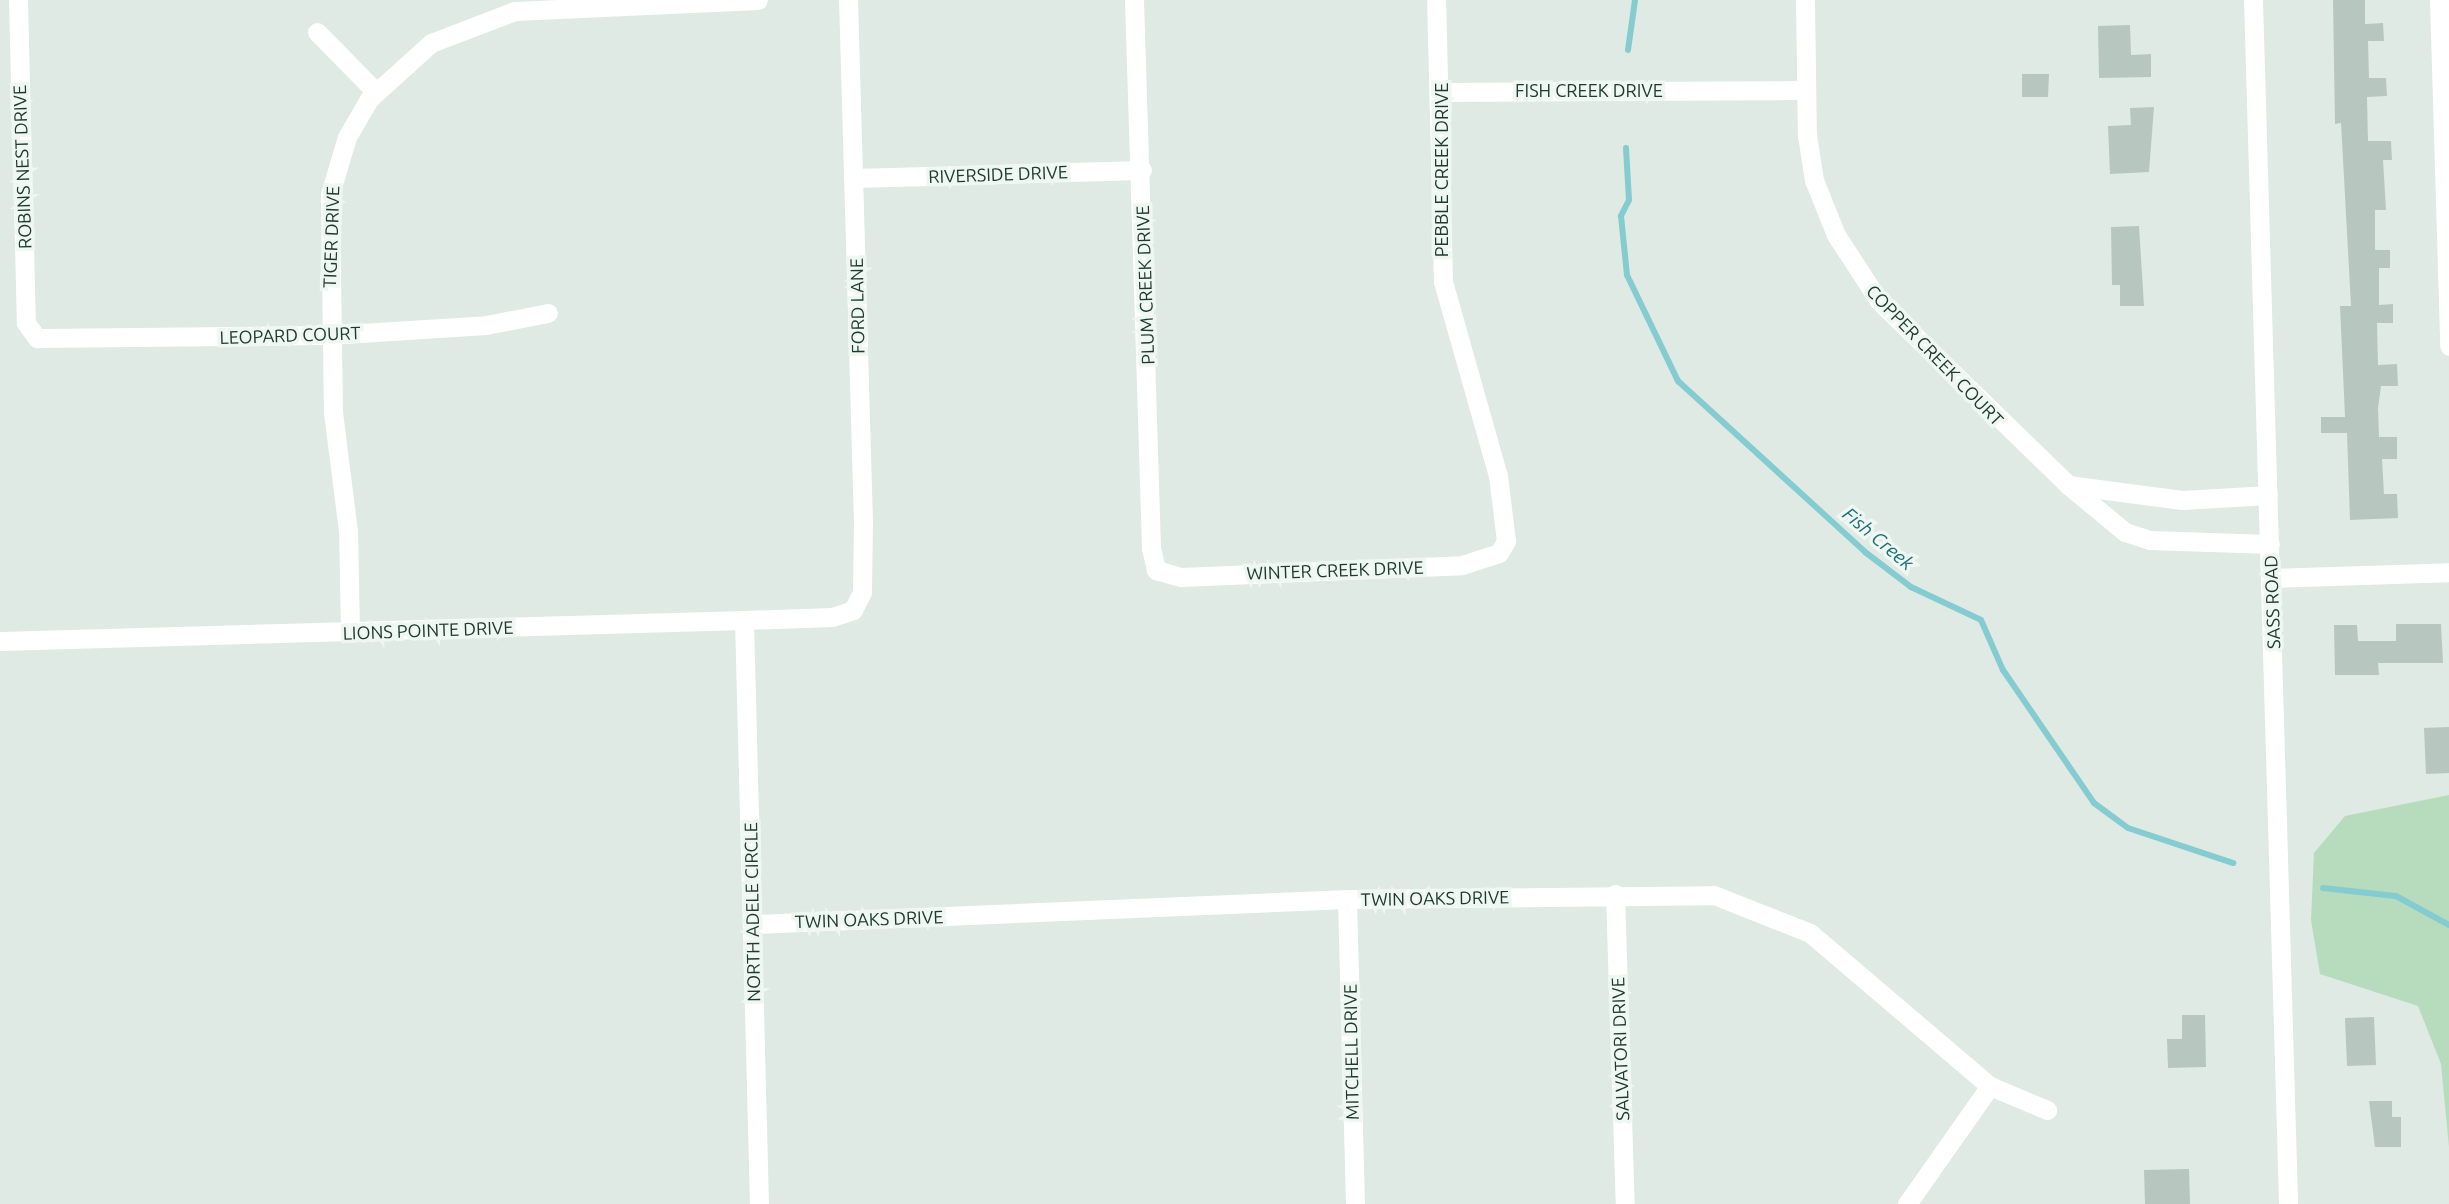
<!DOCTYPE html>
<html>
<head>
<meta charset="utf-8">
<style>
	body { margin:0 }
	#map { position:relative; width:2449px; height:1204px; overflow:hidden; background:#deeae3; font-family:Ubuntu,sans-serif }
	div>[style] { position:absolute }
	.green>* { inset:0; background:#b6dcbd }
	.stream>* { height:6px; margin:-3px; padding:0 3px; transform-origin:3px; border-radius:3px; background:#85ccd0 }
	.building>* { inset:0; background:#b7c7bf }
	.minor>* { height:19px; margin:-9.5px; padding:0 9.5px; transform-origin:9.5px; border-radius:9.5px; background:#fff }
	span { translate:-50% -50%; white-space:nowrap; text-align:center; line-height:1.15; -webkit-text-stroke:7px #eef7f2; paint-order:stroke }
	.street-label { font-size:18px; color:#203930 }
	.water-label { font-size:19px; color:#1a6e75; font-style:italic }
</style>
</head>
<body>
<div id="map">
	<div class="green">
		<i style="clip-path:polygon(2449px 795px,2449px 1147px,2441px 1064px,2418px 1006px,2320px 974px,2311px 920px,2314px 853px,2345px 816px)"></i>
	</div>
	<div class="stream">
		<i style="left:1628px;top:50px;width:50px;rotate:-82deg"></i>
		<i style="left:1626px;top:148px;width:52px;rotate:86.7deg"></i>
		<i style="left:1629px;top:200px;width:18px;rotate:117deg"></i>
		<i style="left:1621px;top:216px;width:59px;rotate:84.2deg"></i>
		<i style="left:1627px;top:275px;width:118px;rotate:64.3deg"></i>
		<i style="left:1678px;top:381px;width:253px;rotate:42.4deg"></i>
		<i style="left:1865px;top:552px;width:58px;rotate:37.3deg"></i>
		<i style="left:1911px;top:587px;width:77px;rotate:25.2deg"></i>
		<i style="left:1981px;top:620px;width:55px;rotate:66.3deg"></i>
		<i style="left:2003px;top:670px;width:161px;rotate:55.6deg"></i>
		<i style="left:2094px;top:803px;width:42px;rotate:36.3deg"></i>
		<i style="left:2128px;top:828px;width:111px;rotate:18.4deg"></i>
		<i style="left:2323px;top:888px;width:73px;rotate:6.3deg"></i>
		<i style="left:2396px;top:896px;width:60px;rotate:28.7deg"></i>
	</div>
	<div class="building">
		<i style="clip-path:polygon(2333px 0,2365px 0,2365px 24px,2383px 23px,2384px 41px,2368px 41px,2369px 78px,2386px 78px,2387px 96px,2367px 97px,2368px 141px,2391px 141px,2392px 160px,2383px 160px,2386px 210px,2375px 210px,2375px 250px,2390px 250px,2390px 268px,2379px 268px,2379px 305px,2393px 304px,2393px 323px,2377px 323px,2378px 365px,2397px 364px,2398px 386px,2381px 386px,2378px 408px,2379px 437px,2397px 437px,2397px 459px,2382px 459px,2384px 494px,2397px 494px,2398px 518px,2350px 520px,2347px 433px,2321px 433px,2321px 417px,2345px 417px,2340px 306px,2351px 306px,2341px 123px,2335px 124px)"></i>
		<i style="clip-path:polygon(2130px 25px,2131px 55px,2151px 54px,2151px 77px,2099px 78px,2098px 26px)"></i>
		<i style="clip-path:polygon(2022px 74px,2049px 74px,2048px 97px,2022px 97px)"></i>
		<i style="clip-path:polygon(2154px 107px,2149px 172px,2110px 174px,2108px 126px,2131px 125px,2130px 108px)"></i>
		<i style="clip-path:polygon(2139px 226px,2144px 306px,2120px 306px,2120px 285px,2112px 285px,2111px 227px)"></i>
		<i style="clip-path:polygon(2396px 624px,2441px 624px,2443px 663px,2378px 663px,2379px 675px,2335px 675px,2334px 625px,2357px 625px,2358px 641px,2396px 641px)"></i>
		<i style="clip-path:polygon(2449px 727px,2449px 773px,2426px 774px,2424px 728px)"></i>
		<i style="clip-path:polygon(2182px 1015px,2205px 1015px,2206px 1067px,2168px 1068px,2167px 1039px,2182px 1039px)"></i>
		<i style="clip-path:polygon(2374px 1017px,2376px 1065px,2347px 1066px,2345px 1018px)"></i>
		<i style="clip-path:polygon(2369px 1101px,2392px 1101px,2392px 1117px,2401px 1117px,2401px 1147px,2375px 1147px)"></i>
		<i style="clip-path:polygon(2189px 1169px,2190px 1204px,2145px 1204px,2144px 1170px)"></i>
	</div>
	<div class="minor">
		<i style="left:18px;top:0;width:323px;rotate:88.6deg"></i>
		<i style="left:26px;top:323px;width:19px;rotate:54deg"></i>
		<i style="left:37px;top:338px;width:292px;rotate:-0.6deg"></i>
		<i style="left:329px;top:335px;width:157px;rotate:-3.6deg"></i>
		<i style="left:486px;top:325px;width:63px;rotate:-11deg"></i>
		<i style="left:1134px;top:0;width:548px;rotate:88.22deg"></i>
		<i style="left:1151px;top:548px;width:23px;rotate:77deg"></i>
		<i style="left:1156px;top:570px;width:26px;rotate:16deg"></i>
		<i style="left:1181px;top:577px;width:281px;rotate:-2.4deg"></i>
		<i style="left:1462px;top:565px;width:39px;rotate:-18deg"></i>
		<i style="left:1499px;top:553px;width:14px;rotate:-60deg"></i>
		<i style="left:1506px;top:541px;width:65px;rotate:-97deg"></i>
		<i style="left:1498px;top:476px;width:202px;rotate:-105.8deg"></i>
		<i style="left:1443px;top:282px;width:282px;rotate:-91.4deg"></i>
		<i style="left:1805px;top:0;width:135px;rotate:89.2deg"></i>
		<i style="left:1807px;top:135px;width:46px;rotate:81.2deg"></i>
		<i style="left:1814px;top:180px;width:59px;rotate:68.2deg"></i>
		<i style="left:1836px;top:235px;width:79px;rotate:56.9deg"></i>
		<i style="left:1879px;top:301px;width:264px;rotate:44.2deg"></i>
		<i style="left:2253px;top:0;width:1205px;rotate:88.33deg"></i>
		<i style="left:2439px;top:0;width:346px;rotate:88.3deg"></i>
		<i style="left:317px;top:32px;width:84px;rotate:45.5deg"></i>
		<i style="left:1442px;top:92px;width:363px;rotate:-0.3deg"></i>
		<i style="left:855px;top:178px;width:287px;rotate:-1.6deg"></i>
		<i style="left:2268px;top:495px;width:86px;rotate:176.7deg"></i>
		<i style="left:2182px;top:500px;width:115px;rotate:-172.5deg"></i>
		<i style="left:2068px;top:485px;width:74px;rotate:39.5deg"></i>
		<i style="left:2125px;top:532px;width:26px;rotate:18deg"></i>
		<i style="left:2150px;top:540px;width:120px;rotate:1.9deg"></i>
		<i style="left:2272px;top:578px;width:177px;rotate:-1.9deg"></i>
		<i style="left:744px;top:620px;width:584px;rotate:88.53deg"></i>
		<i style="left:350px;top:632px;width:101px;rotate:-91.1deg"></i>
		<i style="left:348px;top:531px;width:119px;rotate:-97.2deg"></i>
		<i style="left:333px;top:413px;width:219px;rotate:-90.8deg"></i>
		<i style="left:330px;top:194px;width:59px;rotate:-73.4deg"></i>
		<i style="left:347px;top:137px;width:44px;rotate:-59.9deg"></i>
		<i style="left:369px;top:99px;width:84px;rotate:-42.1deg"></i>
		<i style="left:431px;top:43px;width:90px;rotate:-20.9deg"></i>
		<i style="left:515px;top:11px;width:243px;rotate:-2.6deg"></i>
		<i style="left:0;top:641px;width:744px;rotate:-1.62deg"></i>
		<i style="left:744px;top:620px;width:88px;rotate:-2deg"></i>
		<i style="left:832px;top:617px;width:22px;rotate:-18deg"></i>
		<i style="left:853px;top:610px;width:20px;rotate:-63deg"></i>
		<i style="left:862px;top:592px;width:69px;rotate:-89.2deg"></i>
		<i style="left:863px;top:523px;width:523px;rotate:-91.64deg"></i>
		<i style="left:1615px;top:894px;width:310px;rotate:88.2deg"></i>
		<i style="left:1347px;top:899px;width:305px;rotate:88.5deg"></i>
		<i style="left:754px;top:924px;width:594px;rotate:-2.41deg"></i>
		<i style="left:1347px;top:899px;width:367px;rotate:-0.6deg"></i>
		<i style="left:1714px;top:895px;width:103px;rotate:21.6deg"></i>
		<i style="left:1810px;top:933px;width:236px;rotate:40.4deg"></i>
		<i style="left:1990px;top:1086px;width:62px;rotate:22.8deg"></i>
		<i style="left:1907px;top:1204px;width:144px;rotate:-54.9deg"></i>
	</div>
	<div class="street-label">
		<span style="left:1589px;top:90px">FISH CREEK DRIVE</span>
		<span style="left:22px;top:167px;rotate:-92deg">ROBINS NEST DRIVE</span>
		<span style="left:1441px;top:170px;rotate:-90deg">PEBBLE CREEK DRIVE</span>
		<span style="left:998px;top:174px;rotate:-2deg">RIVERSIDE DRIVE</span>
		<span style="left:331px;top:237px;rotate:-88deg">TIGER DRIVE</span>
		<span style="left:1145px;top:285px;rotate:-92deg">PLUM CREEK DRIVE</span>
		<span style="left:857px;top:306px;rotate:-91deg">FORD LANE</span>
		<span style="left:290px;top:335px;rotate:-2deg">LEOPARD COURT</span>
		<span style="left:1935px;top:355px;rotate:46deg">COPPER CREEK COURT</span>
		<span style="left:1335px;top:570px;rotate:-2deg">WINTER CREEK DRIVE</span>
		<span style="left:2272px;top:602px;rotate:-92deg">SASS ROAD</span>
		<span style="left:428px;top:630px;rotate:-2deg">LIONS POINTE DRIVE</span>
		<span style="left:1435px;top:898px;rotate:-1deg">TWIN OAKS DRIVE</span>
		<span style="left:752px;top:912px;rotate:-91deg">NORTH ADELE CIRCLE</span>
		<span style="left:869px;top:919px;rotate:-2deg">TWIN OAKS DRIVE</span>
		<span style="left:1620px;top:1049px;rotate:-92deg">SALVATORI DRIVE</span>
		<span style="left:1351px;top:1052px;rotate:-91deg">MITCHELL DRIVE</span>
	</div>
	<div class="water-label">
		<span style="left:1878px;top:539px;rotate:40deg">Fish Creek</span>
	</div>
</div>
</body>
</html>
